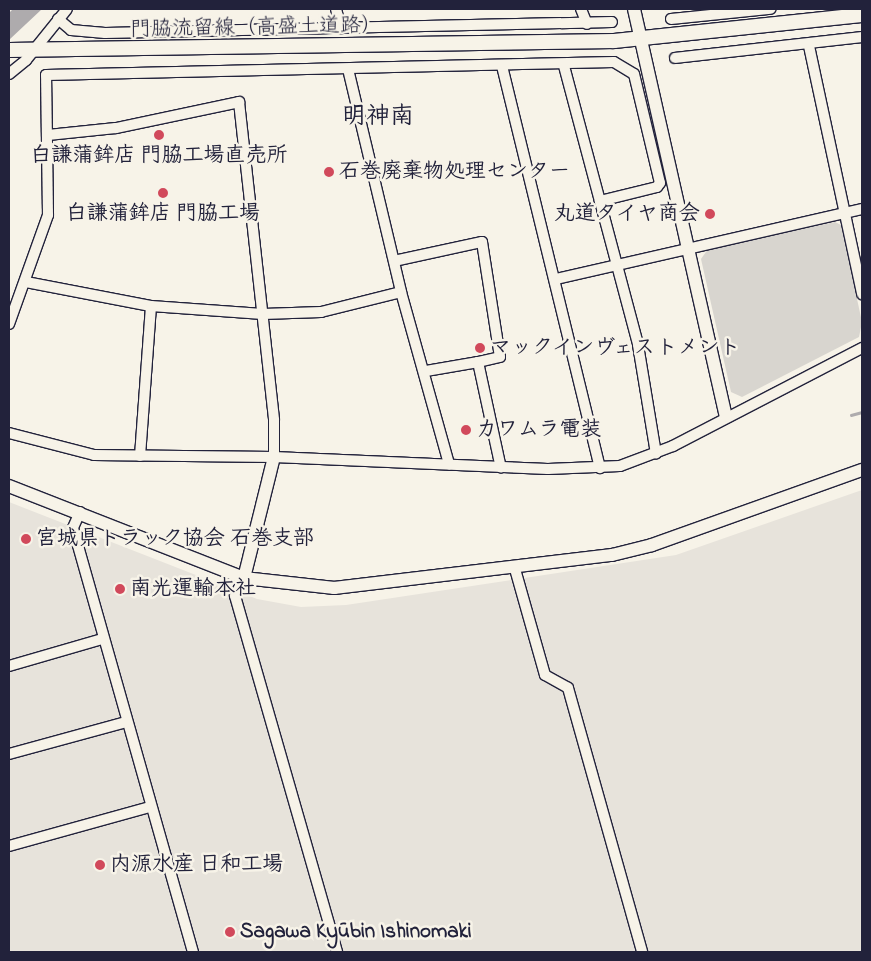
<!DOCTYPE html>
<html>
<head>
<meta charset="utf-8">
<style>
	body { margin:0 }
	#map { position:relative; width:871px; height:961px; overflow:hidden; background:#f7f3e8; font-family:"Indie Flower","Klee One",sans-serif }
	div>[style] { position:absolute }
	.built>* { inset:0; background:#e7e3db }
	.green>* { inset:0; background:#d8d5cf }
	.water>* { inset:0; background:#aeabad }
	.stream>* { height:2.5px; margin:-1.25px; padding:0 1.25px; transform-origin:1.25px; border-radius:1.25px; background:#aeabad }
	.roads { filter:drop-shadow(1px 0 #22223b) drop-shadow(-1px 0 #22223b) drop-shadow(0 1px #22223b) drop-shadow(0 -1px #22223b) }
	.minor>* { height:10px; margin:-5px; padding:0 5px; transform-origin:5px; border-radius:5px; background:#f7f3e8 }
	.tertiary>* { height:12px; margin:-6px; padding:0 6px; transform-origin:6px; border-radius:6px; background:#f7f3e8 }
	.secondary>* { height:14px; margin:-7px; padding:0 7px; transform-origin:7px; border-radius:7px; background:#f7f3e8 }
	.dots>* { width:14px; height:14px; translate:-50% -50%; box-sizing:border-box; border:2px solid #f7f3e8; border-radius:50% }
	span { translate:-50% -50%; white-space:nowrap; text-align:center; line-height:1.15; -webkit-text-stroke:5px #f7f3e8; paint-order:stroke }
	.street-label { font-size:21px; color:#22223b }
	.poi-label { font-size:21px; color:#22223b; font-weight:700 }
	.left { translate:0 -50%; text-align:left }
	.right { translate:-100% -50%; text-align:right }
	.quarter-label { font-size:24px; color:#22223b; font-weight:700 }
	.frame { position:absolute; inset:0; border:10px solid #22223b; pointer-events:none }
</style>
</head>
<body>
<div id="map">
	<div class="built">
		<i style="clip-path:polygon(862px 490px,862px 952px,9px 952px,9px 502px,257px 599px,301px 607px,346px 605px,676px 555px)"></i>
	</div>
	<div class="green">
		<i style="clip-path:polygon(835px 222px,841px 225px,862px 322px,859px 337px,742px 397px,731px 392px,701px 259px,708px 249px)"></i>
	</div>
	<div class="water">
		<i style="clip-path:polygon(13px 9px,42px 9px,9px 40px,9px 13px)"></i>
	</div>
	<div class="stream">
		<i style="left:851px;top:415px;width:11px;rotate:-15deg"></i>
	</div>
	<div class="roads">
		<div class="minor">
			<i style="left:336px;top:9px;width:20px;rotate:75deg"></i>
			<i style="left:581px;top:9px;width:16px;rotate:68deg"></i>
			<i style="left:58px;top:19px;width:17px;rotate:40deg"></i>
			<i style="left:71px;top:30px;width:34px;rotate:5deg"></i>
			<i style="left:105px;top:33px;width:507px;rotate:-1.24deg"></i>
			<i style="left:671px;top:19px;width:100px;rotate:-5.8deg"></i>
			<i style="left:809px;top:46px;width:254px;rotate:77.9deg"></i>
			<i style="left:675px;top:58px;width:188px;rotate:-6.4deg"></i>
			<i style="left:502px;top:66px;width:414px;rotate:76.3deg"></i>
			<i style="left:564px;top:66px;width:289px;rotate:75.1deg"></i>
			<i style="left:638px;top:345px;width:110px;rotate:80.6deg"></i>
			<i style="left:348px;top:69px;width:229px;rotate:76.6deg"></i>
			<i style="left:401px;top:292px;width:179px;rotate:74.4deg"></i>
			<i style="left:9px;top:74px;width:22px;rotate:-39deg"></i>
			<i style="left:26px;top:60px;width:65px;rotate:-51.2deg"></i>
			<i style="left:48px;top:135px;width:68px;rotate:-5.9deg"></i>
			<i style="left:116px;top:128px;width:126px;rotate:-11.9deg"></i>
			<i style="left:239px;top:102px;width:320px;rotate:83.7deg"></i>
			<i style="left:274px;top:420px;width:37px;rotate:90deg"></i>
			<i style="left:394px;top:261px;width:90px;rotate:-12.2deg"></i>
			<i style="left:482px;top:242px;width:116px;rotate:81.1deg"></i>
			<i style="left:500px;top:357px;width:23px;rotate:167deg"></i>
			<i style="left:478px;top:362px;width:108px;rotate:77.8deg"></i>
			<i style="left:556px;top:279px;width:314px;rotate:-12.9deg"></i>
			<i style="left:26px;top:282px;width:127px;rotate:10.9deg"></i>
			<i style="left:151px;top:306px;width:112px;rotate:4.1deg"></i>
			<i style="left:263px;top:314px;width:58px;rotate:-2deg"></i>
			<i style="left:321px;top:312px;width:82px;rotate:-14deg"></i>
			<i style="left:9px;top:324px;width:116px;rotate:-70.3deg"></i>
			<i style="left:48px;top:215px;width:140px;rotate:-90.8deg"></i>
			<i style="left:46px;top:75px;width:568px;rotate:-1.31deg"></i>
			<i style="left:614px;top:62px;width:23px;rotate:31deg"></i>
			<i style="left:634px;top:74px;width:112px;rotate:76.6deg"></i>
			<i style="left:660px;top:183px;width:5px;rotate:127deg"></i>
			<i style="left:657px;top:187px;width:59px;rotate:166.2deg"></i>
			<i style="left:426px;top:371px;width:53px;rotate:-9.8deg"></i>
			<i style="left:9px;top:433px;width:88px;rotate:14.5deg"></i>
			<i style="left:94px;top:455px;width:180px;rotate:0.6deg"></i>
			<i style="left:274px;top:457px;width:274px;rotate:2.5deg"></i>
			<i style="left:548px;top:469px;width:72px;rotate:-2.4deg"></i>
			<i style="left:620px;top:466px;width:57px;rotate:-20.7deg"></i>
			<i style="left:673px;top:446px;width:213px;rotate:-27.4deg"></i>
			<i style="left:140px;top:456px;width:150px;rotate:-85.8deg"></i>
			<i style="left:80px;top:512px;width:17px;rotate:114deg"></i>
			<i style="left:73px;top:528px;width:441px;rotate:74.2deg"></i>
			<i style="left:515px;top:569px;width:110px;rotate:74.2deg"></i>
			<i style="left:545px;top:675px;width:26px;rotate:29deg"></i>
			<i style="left:568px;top:688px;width:274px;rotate:74.3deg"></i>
			<i style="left:244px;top:578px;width:20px;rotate:117deg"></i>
			<i style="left:235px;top:596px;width:370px;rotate:74deg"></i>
			<i style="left:9px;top:666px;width:97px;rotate:-16.2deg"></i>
			<i style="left:9px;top:754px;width:121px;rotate:-15.3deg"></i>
			<i style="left:9px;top:846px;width:146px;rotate:-15.5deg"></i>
		</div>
		<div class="tertiary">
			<i style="left:634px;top:9px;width:417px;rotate:77.3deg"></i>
			<i style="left:9px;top:486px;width:252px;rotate:21.4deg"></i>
			<i style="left:244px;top:578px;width:91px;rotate:6.3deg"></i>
			<i style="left:334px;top:588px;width:280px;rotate:-6.8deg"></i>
			<i style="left:612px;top:555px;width:41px;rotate:-14deg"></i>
			<i style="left:652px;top:545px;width:223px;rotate:-19.7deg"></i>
			<i style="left:244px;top:578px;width:125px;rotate:-76.1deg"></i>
		</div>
		<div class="secondary">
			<i style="left:9px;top:50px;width:605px;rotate:-0.85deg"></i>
			<i style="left:614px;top:41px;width:249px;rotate:-6deg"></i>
		</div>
	</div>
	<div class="dots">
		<i style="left:159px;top:135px;background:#d1495b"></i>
		<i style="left:329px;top:172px;background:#d1495b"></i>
		<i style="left:163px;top:193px;background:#d1495b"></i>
		<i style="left:710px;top:214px;background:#d1495b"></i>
		<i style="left:480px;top:348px;background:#d1495b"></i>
		<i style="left:466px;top:430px;background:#d1495b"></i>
		<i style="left:26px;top:539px;background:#d1495b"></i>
		<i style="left:120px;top:589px;background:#d1495b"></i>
		<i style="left:100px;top:865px;background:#d1495b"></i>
		<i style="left:230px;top:932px;background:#d1495b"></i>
	</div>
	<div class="street-label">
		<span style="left:256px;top:28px;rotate:-1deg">門脇流留線（高盛土道路）</span>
	</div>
	<div class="poi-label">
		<span style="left:159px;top:156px">白謙蒲鉾店 門脇工場直売所</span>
		<span class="left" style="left:339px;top:172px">石巻廃棄物処理センター</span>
		<span style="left:163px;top:214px">白謙蒲鉾店 門脇工場</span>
		<span class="right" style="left:700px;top:214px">丸道タイヤ商会</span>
		<span class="left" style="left:490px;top:348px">マックインヴェストメント</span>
		<span class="left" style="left:476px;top:430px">カワムラ電装</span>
		<span class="left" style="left:36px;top:539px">宮城県トラック協会 石巻支部</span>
		<span class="left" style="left:130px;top:589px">南光運輸本社</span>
		<span class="left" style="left:110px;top:865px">内源水産 日和工場</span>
		<span class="left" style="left:240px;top:932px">Sagawa Kyūbin Ishinomaki</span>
	</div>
	<div class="quarter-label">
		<span style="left:378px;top:118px">明神南</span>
	</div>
	<div class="frame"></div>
</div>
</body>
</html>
